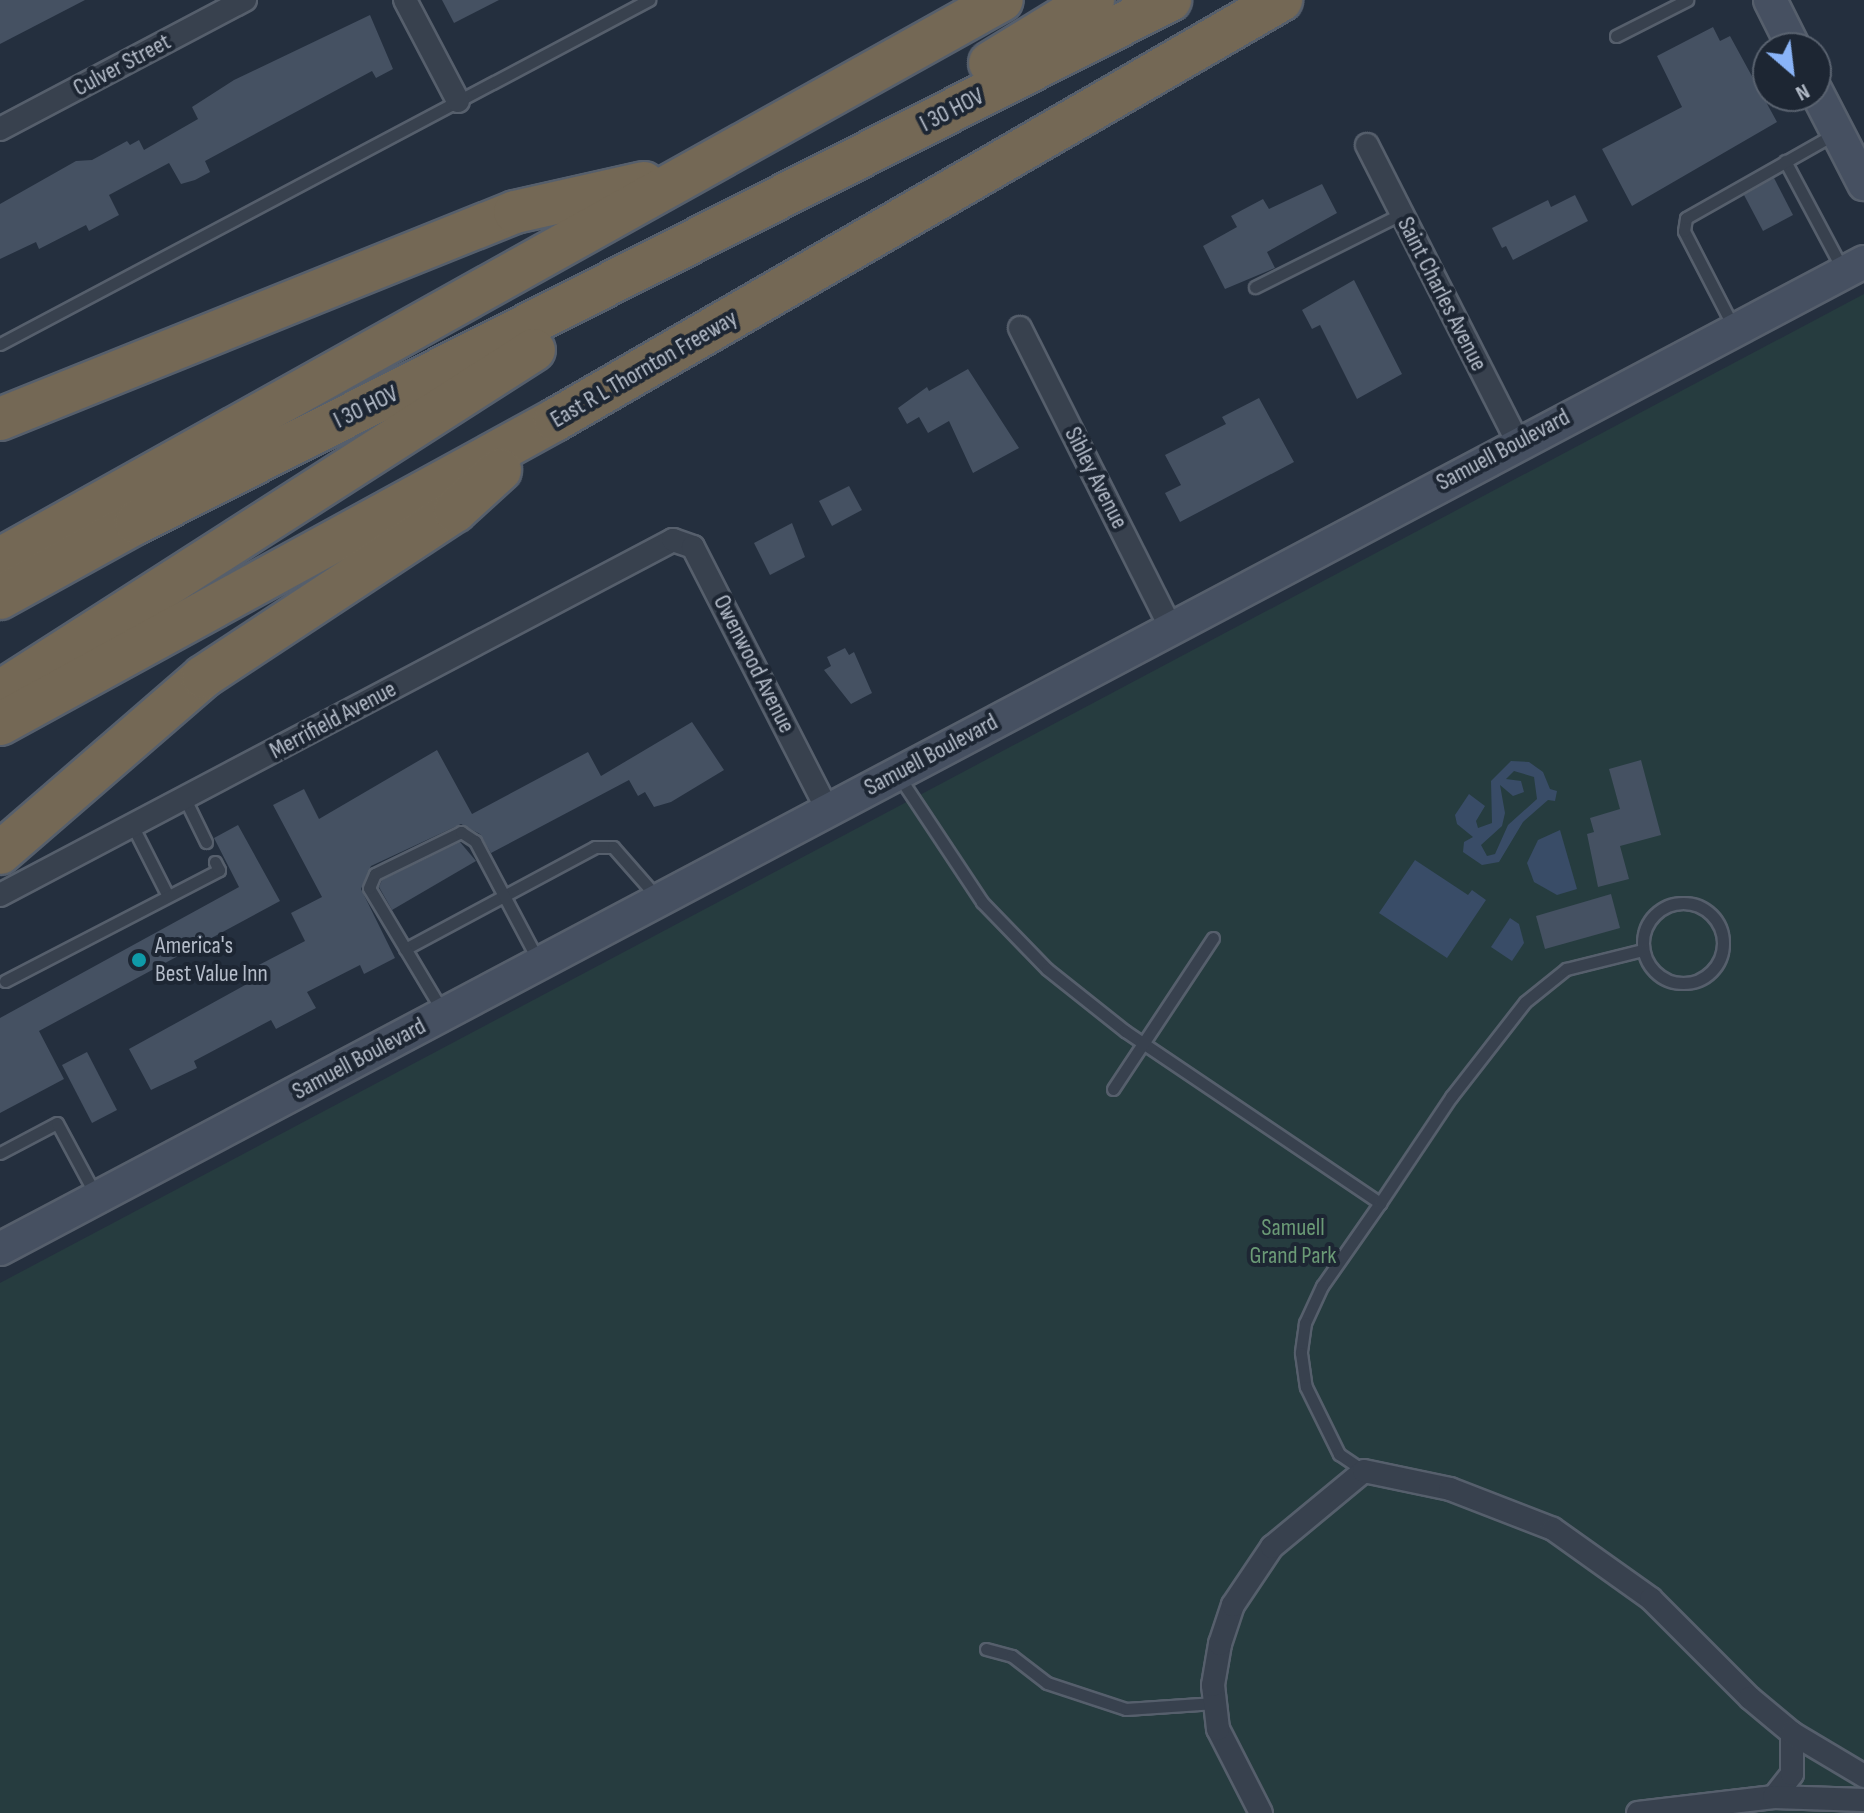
<!DOCTYPE html>
<html>
<head>
<meta charset="utf-8">
<style>
	body { margin:0 }
	#map { position:relative; width:1864px; height:1813px; overflow:hidden; background:#242f3e; font-family:"Sofia Sans Condensed",sans-serif }
	div>[style] { position:absolute }
	.green>* { inset:0; background:#263c3f }
	.water>* { inset:0; background:#394c67 }
	.building>* { inset:0; background:#455162 }
	.roads { filter:drop-shadow(2px 0 #565f6c) drop-shadow(-2px 0 #565f6c) drop-shadow(0 2px #565f6c) drop-shadow(0 -2px #565f6c) }
	.lane>* { height:11px; margin:-5.5px; padding:0 5.5px; transform-origin:5.5px; border-radius:5.5px; background:#38414e }
	.lane>.ring { margin:-5.5px; padding:0; box-sizing:content-box; background:none; border:11px solid #38414e; border-radius:50% }
	.street>* { height:22px; margin:-11px; padding:0 11px; transform-origin:11px; border-radius:11px; background:#38414e }
	.secondary>* { height:32px; margin:-16px; padding:0 16px; transform-origin:16px; border-radius:16px; background:#465061 }
	.highway>* { height:42px; margin:-21px; padding:0 21px; transform-origin:21px; border-radius:21px; background:#746855 }
	.dots>* { width:22px; height:22px; translate:-50% -50%; box-sizing:border-box; border:4px solid #1d2633; border-radius:50% }
	span { translate:-50% -50%; white-space:nowrap; text-align:center; line-height:1.15; -webkit-text-stroke:8px #1d2633; paint-order:stroke }
	.street-label { font-size:24px; color:#b4bcc9 }
	.poi-label { font-size:24px; color:#b4bcc9 }
	.left { translate:0 -50%; text-align:left }
	.park-label { font-size:24px; color:#6b9a76 }
	.north { position:absolute; left:1752px; top:32px; width:80px; height:80px; box-sizing:border-box; background:#1d2633; border:2px solid #59626f; border-radius:50%; rotate:152deg; font-size:22px; font-weight:700; line-height:32px; text-align:center; color:#b4bcc9 }
	.north::after { content:''; display:block; margin:auto; width:28px; height:36px; background:#8ab4f8; clip-path:polygon(50% 0,100% 100%,50% 72%,0 100%) }
</style>
</head>
<body>
<div id="map">
	<div class="green">
		<i style="clip-path:polygon(1864px 294px,1864px 1813px,0 1813px,0 1283px)"></i>
	</div>
	<div class="water">
		<i style="clip-path:polygon(evenodd,1511px 761px,1529px 762px,1543px 772px,1550px 789px,1557px 791px,1555px 801px,1548px 800px,1523px 822px,1499px 862px,1482px 865px,1463px 852px,1464px 842px,1473px 837px,1457px 824px,1455px 815px,1469px 794px,1485px 806px,1476px 821px,1478px 828px,1492px 823px,1491px 781px,1511px 761px,1514px 771px,1534px 777px,1537px 799px,1508px 825px,1495px 854px,1487px 856px,1481px 845px,1502px 826px,1505px 813px,1500px 785px,1513px 796px,1524px 792px,1521px 781px,1506px 779px,1514px 771px)"></i>
		<i style="clip-path:polygon(1560px 830px,1577px 889px,1557px 895px,1534px 882px,1527px 863px,1538px 840px)"></i>
		<i style="clip-path:polygon(1415px 860px,1468px 895px,1472px 890px,1486px 900px,1447px 958px,1379px 913px)"></i>
		<i style="clip-path:polygon(1510px 918px,1519px 924px,1524px 943px,1512px 961px,1491px 947px)"></i>
	</div>
	<div class="building">
		<i style="clip-path:polygon(0 0,85px 0,0 44px)"></i>
		<i style="clip-path:polygon(442px 0,499px 0,454px 23px)"></i>
		<i style="clip-path:polygon(370px 15px,393px 69px,376px 78px,372px 71px,205px 161px,210px 172px,195px 180px,181px 184px,169px 163px,109px 195px,119px 215px,89px 231px,86px 225px,39px 249px,36px 242px,0 259px,0 204px,76px 161px,92px 160px,127px 141px,130px 145px,139px 140px,144px 150px,198px 119px,192px 107px,234px 80px)"></i>
		<i style="clip-path:polygon(1713px 27px,1720px 41px,1730px 36px,1777px 122px,1632px 206px,1602px 149px,1682px 107px,1657px 56px)"></i>
		<i style="clip-path:polygon(1774px 178px,1793px 215px,1763px 231px,1744px 195px)"></i>
		<i style="clip-path:polygon(1322px 184px,1337px 213px,1267px 252px,1275px 268px,1225px 289px,1203px 246px,1237px 227px,1231px 216px,1263px 199px,1269px 209px)"></i>
		<i style="clip-path:polygon(1575px 195px,1588px 221px,1513px 260px,1506px 246px,1502px 248px,1492px 228px,1548px 200px,1551px 207px)"></i>
		<i style="clip-path:polygon(1354px 280px,1402px 374px,1357px 399px,1320px 325px,1312px 329px,1302px 310px)"></i>
		<i style="clip-path:polygon(968px 369px,1019px 448px,973px 473px,949px 421px,928px 433px,919px 417px,907px 424px,898px 408px,927px 387px,929px 391px)"></i>
		<i style="clip-path:polygon(1259px 398px,1294px 462px,1180px 522px,1165px 493px,1181px 485px,1165px 455px,1226px 424px,1222px 417px)"></i>
		<i style="clip-path:polygon(849px 486px,862px 510px,832px 526px,819px 501px)"></i>
		<i style="clip-path:polygon(792px 523px,805px 557px,770px 575px,754px 543px)"></i>
		<i style="clip-path:polygon(845px 648px,849px 655px,854px 652px,872px 693px,851px 704px,824px 670px,831px 666px,827px 657px)"></i>
		<i style="clip-path:polygon(692px 722px,724px 770px,671px 802px,654px 807px,645px 792px,638px 796px,629px 780px,491px 853px,480px 834px,461px 824px,371px 866px,361px 889px,395px 958px,364px 974px,360px 965px,307px 992px,316px 1008px,276px 1029px,271px 1020px,194px 1061px,197px 1068px,151px 1090px,129px 1049px,258px 978px,253px 968px,305px 941px,291px 913px,322px 897px,273px 805px,304px 789px,319px 819px,437px 750px,472px 814px,588px 752px,601px 776px)"></i>
		<i style="clip-path:polygon(1641px 760px,1661px 835px,1620px 846px,1629px 879px,1598px 887px,1587px 834px,1594px 832px,1590px 818px,1620px 809px,1609px 769px)"></i>
		<i style="clip-path:polygon(238px 825px,280px 901px,39px 1031px,64px 1079px,0 1113px,0 1018px,239px 887px,214px 838px)"></i>
		<i style="clip-path:polygon(460px 842px,476px 861px,392px 910px,379px 887px,382px 880px)"></i>
		<i style="clip-path:polygon(1611px 894px,1620px 928px,1545px 949px,1536px 916px)"></i>
		<i style="clip-path:polygon(87px 1052px,117px 1110px,92px 1123px,62px 1065px)"></i>
	</div>
	<div class="roads">
		<div class="lane">
			<i style="left:1616px;top:36px;width:80px;rotate:-26.9deg"></i>
			<i style="left:1785px;top:161px;width:126px;rotate:62deg"></i>
			<i style="left:1255px;top:287px;width:163px;rotate:-26.6deg"></i>
			<i style="left:1734px;top:328px;width:109px;rotate:-117.3deg"></i>
			<i style="left:1684px;top:231px;width:13px;rotate:-81deg"></i>
			<i style="left:1686px;top:218px;width:172px;rotate:-29.5deg"></i>
			<i style="left:0;top:344px;width:735px;rotate:-27.93deg"></i>
			<i style="left:898px;top:775px;width:152px;rotate:56.5deg"></i>
			<i style="left:982px;top:902px;width:93px;rotate:45.9deg"></i>
			<i style="left:1047px;top:969px;width:100px;rotate:38.5deg"></i>
			<i style="left:1125px;top:1031px;width:308px;rotate:34deg"></i>
			<i style="left:1380px;top:1203px;width:101px;rotate:124.9deg"></i>
			<i style="left:1322px;top:1286px;width:41px;rotate:114.7deg"></i>
			<i style="left:1305px;top:1323px;width:30px;rotate:98deg"></i>
			<i style="left:1301px;top:1353px;width:34px;rotate:82deg"></i>
			<i style="left:1306px;top:1387px;width:75px;rotate:63.8deg"></i>
			<i style="left:1339px;top:1454px;width:30px;rotate:34deg"></i>
			<i style="left:185px;top:799px;width:48px;rotate:64deg"></i>
			<i style="left:133px;top:827px;width:77px;rotate:63.1deg"></i>
			<i class="ring" style="left:1643px;top:903px;width:69px;height:69px"></i>
			<i style="left:405px;top:949px;width:216px;rotate:-28.2deg"></i>
			<i style="left:595px;top:847px;width:18px"></i>
			<i style="left:613px;top:847px;width:67px;rotate:48.7deg"></i>
			<i style="left:5px;top:981px;width:241px;rotate:-27.4deg"></i>
			<i style="left:219px;top:870px;width:9px;rotate:-117deg"></i>
			<i style="left:443px;top:1012px;width:144px;rotate:-120.8deg"></i>
			<i style="left:369px;top:888px;width:15px;rotate:-67deg"></i>
			<i style="left:375px;top:874px;width:96px;rotate:-26deg"></i>
			<i style="left:461px;top:832px;width:17px;rotate:33deg"></i>
			<i style="left:475px;top:841px;width:135px;rotate:62.1deg"></i>
			<i style="left:1113px;top:1089px;width:181px;rotate:-56.5deg"></i>
			<i style="left:0;top:1153px;width:64px;rotate:-27.8deg"></i>
			<i style="left:57px;top:1123px;width:81px;rotate:61.8deg"></i>
			<i style="left:1380px;top:1203px;width:128px;rotate:-56.2deg"></i>
			<i style="left:1451px;top:1097px;width:120px;rotate:-52.1deg"></i>
			<i style="left:1525px;top:1002px;width:53px;rotate:-38.8deg"></i>
			<i style="left:1566px;top:969px;width:79px;rotate:-13.9deg"></i>
			<i style="left:986px;top:1649px;width:27px;rotate:15deg"></i>
			<i style="left:1012px;top:1656px;width:44px;rotate:37.6deg"></i>
			<i style="left:1047px;top:1683px;width:83px;rotate:18.2deg"></i>
			<i style="left:1126px;top:1709px;width:89px;rotate:-3.9deg"></i>
		</div>
		<div class="street">
			<i style="left:405px;top:0;width:114px;rotate:62.3deg"></i>
			<i style="left:0;top:129px;width:277px;rotate:-27.8deg"></i>
			<i style="left:1367px;top:145px;width:333px;rotate:63.1deg"></i>
			<i style="left:1020px;top:328px;width:336px;rotate:63.3deg"></i>
			<i style="left:0;top:895px;width:761px;rotate:-27.81deg"></i>
			<i style="left:673px;top:540px;width:21px;rotate:19deg"></i>
			<i style="left:693px;top:547px;width:294px;rotate:62.9deg"></i>
			<i style="left:1774px;top:1797px;width:29px;rotate:-52deg"></i>
			<i style="left:1792px;top:1774px;width:41px;rotate:-90deg"></i>
			<i style="left:1261px;top:1813px;width:94px;rotate:-117.1deg"></i>
			<i style="left:1218px;top:1729px;width:44px;rotate:-96.5deg"></i>
			<i style="left:1213px;top:1685px;width:42px;rotate:-80.3deg"></i>
			<i style="left:1220px;top:1644px;width:41px;rotate:-71.6deg"></i>
			<i style="left:1233px;top:1605px;width:70px;rotate:-56.1deg"></i>
			<i style="left:1272px;top:1547px;width:119px;rotate:-39.6deg"></i>
			<i style="left:1364px;top:1471px;width:88px;rotate:11.8deg"></i>
			<i style="left:1450px;top:1489px;width:110px;rotate:21.2deg"></i>
			<i style="left:1553px;top:1529px;width:120px;rotate:35.5deg"></i>
			<i style="left:1651px;top:1599px;width:140px;rotate:45deg"></i>
			<i style="left:1750px;top:1698px;width:55px;rotate:39.8deg"></i>
			<i style="left:1792px;top:1733px;width:84px;rotate:30.8deg"></i>
			<i style="left:1638px;top:1813px;width:137px;rotate:-6.7deg"></i>
			<i style="left:1774px;top:1797px;width:90px;rotate:1.9deg"></i>
		</div>
		<div class="secondary">
			<i style="left:1770px;top:0;width:54px;rotate:63.4deg"></i>
			<i style="left:1816px;top:91px;width:105px;rotate:62.7deg"></i>
			<i style="left:0;top:1249px;width:2109px;rotate:-27.9deg"></i>
		</div>
		<div class="highway">
			<i style="left:990px;top:63px;width:121px;rotate:-31.5deg"></i>
			<i style="left:0;top:419px;width:555px;rotate:-21.9deg"></i>
			<i style="left:515px;top:212px;width:132px;rotate:-12.7deg"></i>
			<i style="left:0;top:559px;width:1147px;rotate:-29.16deg"></i>
			<i style="left:0;top:598px;width:155px;rotate:-28.9deg"></i>
			<i style="left:136px;top:523px;width:1159px;rotate:-26.83deg"></i>
			<i style="left:0;top:692px;width:634px;rotate:-32.64deg"></i>
			<i style="left:0;top:724px;width:633px;rotate:-28.71deg"></i>
			<i style="left:555px;top:420px;width:839px;rotate:-30.05deg"></i>
			<i style="left:0;top:853px;width:269px;rotate:-40.9deg"></i>
			<i style="left:203px;top:677px;width:302px;rotate:-33.4deg"></i>
			<i style="left:455px;top:511px;width:61px;rotate:-42.3deg"></i>
		</div>
	</div>
	<div class="dots">
		<i style="left:139px;top:960px;background:#0f9aa8"></i>
	</div>
	<div class="street-label">
		<span style="left:122px;top:65px;rotate:-28deg">Culver Street</span>
		<span style="left:952px;top:110px;rotate:-27deg">I 30 HOV</span>
		<span style="left:1442px;top:294px;rotate:63deg">Saint Charles Avenue</span>
		<span style="left:644px;top:369px;rotate:-30deg">East R L Thornton Freeway</span>
		<span style="left:366px;top:407px;rotate:-26deg">I 30 HOV</span>
		<span style="left:1503px;top:450px;rotate:-28deg">Samuell Boulevard</span>
		<span style="left:1096px;top:478px;rotate:63deg">Sibley Avenue</span>
		<span style="left:754px;top:664px;rotate:63deg">Owenwood Avenue</span>
		<span style="left:333px;top:720px;rotate:-28deg">Merrifield Avenue</span>
		<span style="left:931px;top:755px;rotate:-28deg">Samuell Boulevard</span>
		<span style="left:359px;top:1059px;rotate:-28deg">Samuell Boulevard</span>
	</div>
	<div class="poi-label">
		<span class="left" style="left:155px;top:960px">America's<br>Best Value Inn</span>
	</div>
	<div class="park-label">
		<span style="left:1293px;top:1242px">Samuell<br>Grand Park</span>
	</div>
	<div class="north">N</div>
</div>
</body>
</html>
